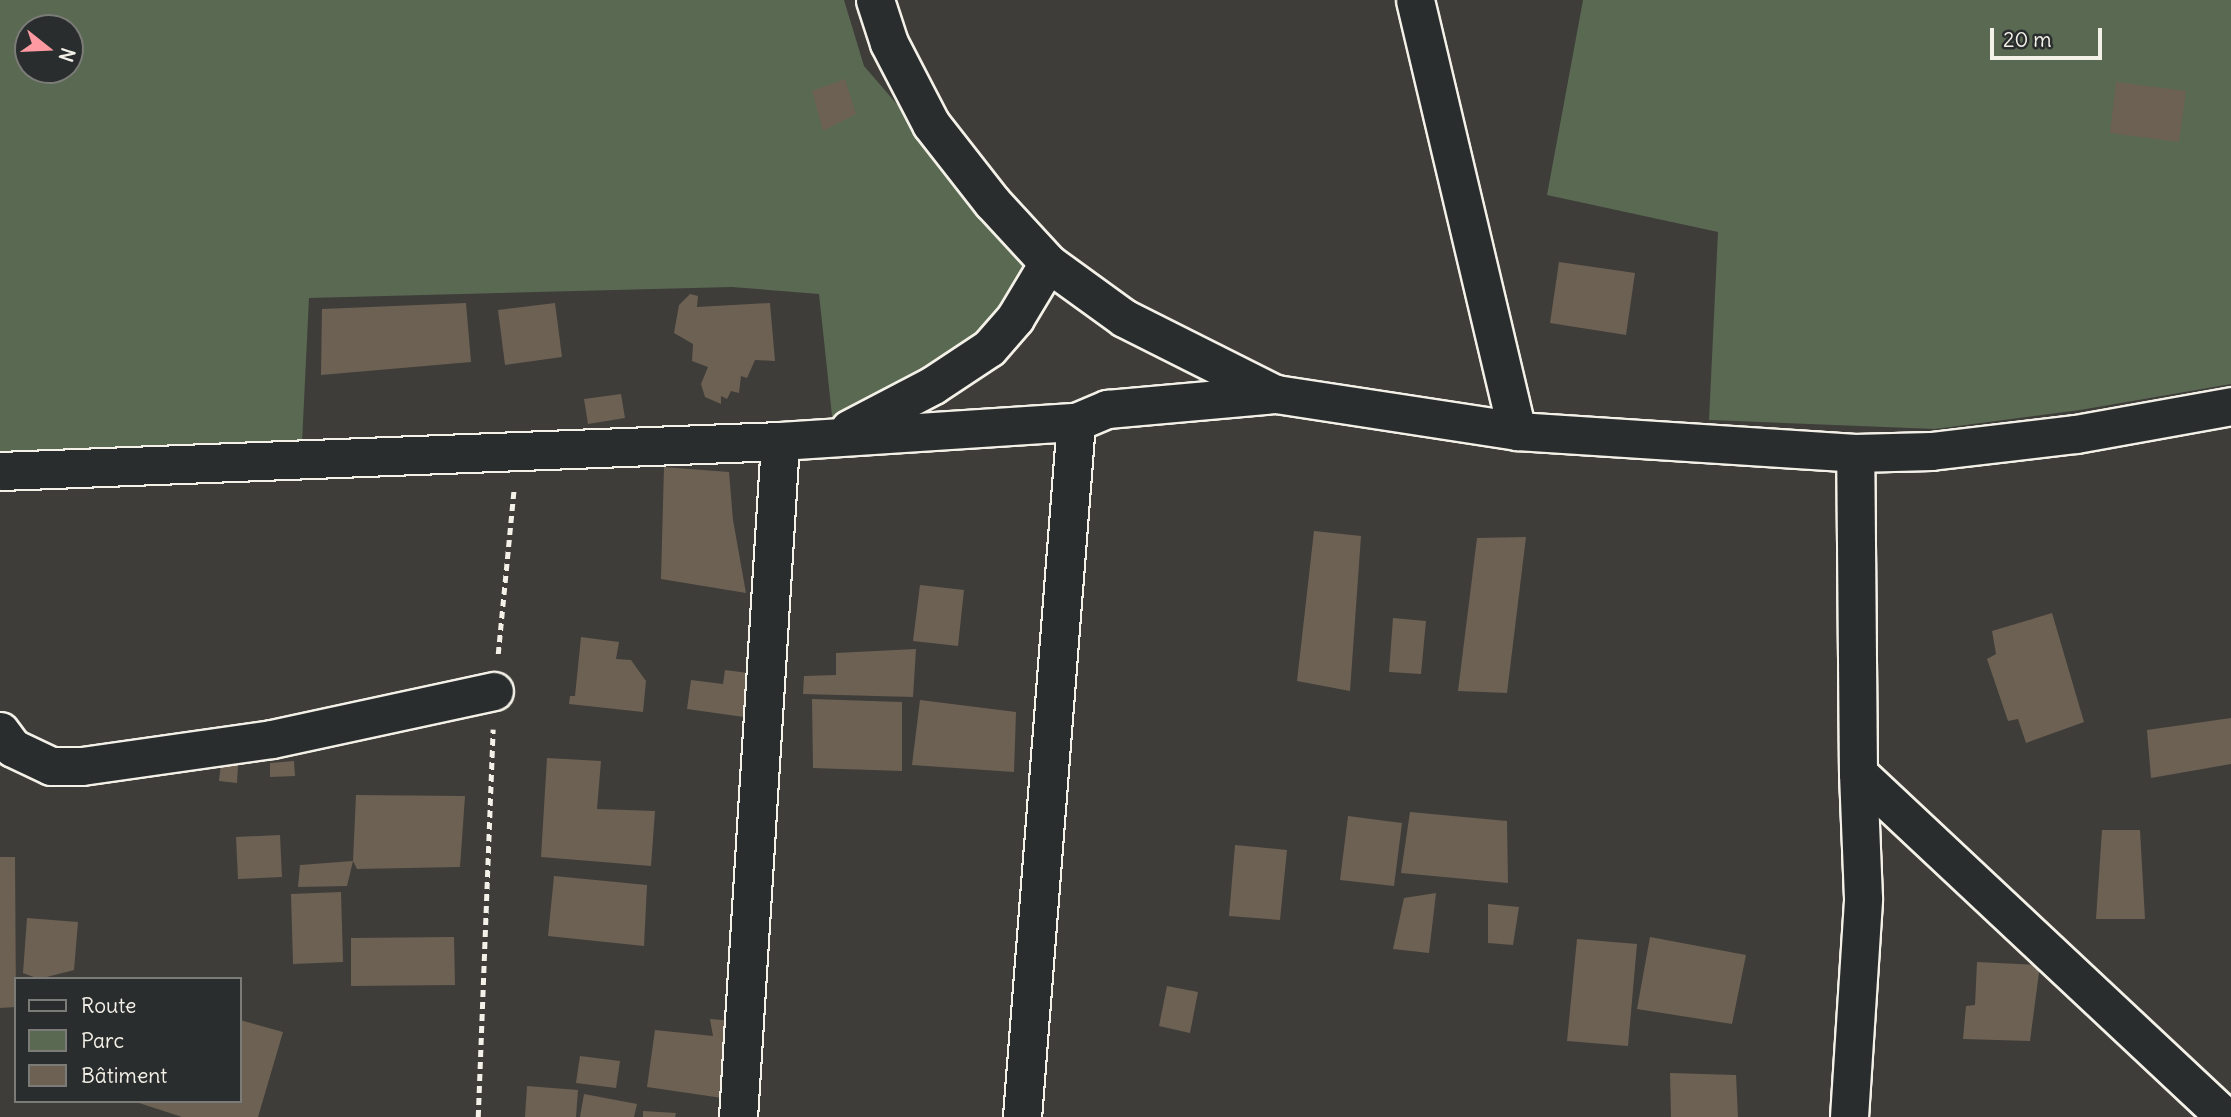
<!DOCTYPE html>
<html>
<head>
<meta charset="utf-8">
<style>
	body { margin:0 }
	#map { position:relative; width:2231px; height:1117px; overflow:hidden; background:#3e3d39; font-family:Delius,sans-serif }
	div>[style] { position:absolute }
	.green>* { inset:0; background:#5a6952 }
	.building>* { inset:0; background:#6d6153 }
	.path>* { height:4.5px; margin-top:-2.25px; transform-origin:0; background:repeating-linear-gradient(90deg,#f4f1e8 0 7px,transparent 0 12px) }
	.roads { filter:drop-shadow(2px 0 #f4f1e8) drop-shadow(-2px 0 #f4f1e8) drop-shadow(0 2px #f4f1e8) drop-shadow(0 -2px #f4f1e8) }
	.minor>* { height:37px; margin:-18.5px; padding:0 18.5px; transform-origin:18.5px; border-radius:18.5px; background:#2a2d2e }
	span { translate:-50% -50%; white-space:nowrap; text-align:center; line-height:1.15; -webkit-text-stroke:7px #2a2d2e; paint-order:stroke }
	.legend { position:absolute; left:14px; top:977px; width:228px; height:126px; box-sizing:border-box; background:#2a2d2e; border:2px solid #7b7b78; margin:0; padding:9px 12px; list-style:none; font-size:21px; color:#f4f1e8 }
	.legend li { display:flex; align-items:center; gap:14px; height:35px }
	.legend b { width:35px; border:2px solid #7b7b78 }
	.north { position:absolute; left:14px; top:14px; width:70px; height:70px; box-sizing:border-box; background:#2a2d2e; border:2px solid #7b7b78; border-radius:50%; rotate:108deg; font-size:19px; font-weight:700; line-height:28px; text-align:center; color:#f4f1e8 }
	.north::after { content:''; display:block; margin:auto; width:24px; height:32px; background:#ff9aa2; clip-path:polygon(50% 0,100% 100%,50% 72%,0 100%) }
	.scale { position:absolute; left:1990px; top:28px; width:112px; height:32px; box-sizing:border-box; border:4px solid #f4f1e8; border-top:0; padding-left:9px; font-size:21px; line-height:24px; white-space:nowrap; color:#f4f1e8; -webkit-text-stroke:5px #2a2d2e; paint-order:stroke }
</style>
</head>
<body>
<div id="map">
	<div class="green">
		<i style="clip-path:polygon(evenodd,0 0,844px 0,864px 66px,1035px 264px,982px 340px,833px 425px,819px 294px,732px 287px,309px 298px,302px 443px,0 458px,0 0,28px 28px,70px 28px,70px 70px,28px 70px,28px 28px)"></i>
		<i style="clip-path:polygon(1583px 0,2231px 0,2231px 384px,2080px 410px,1935px 429px,1709px 420px,1718px 232px,1547px 195px)"></i>
	</div>
	<div class="building">
		<i style="clip-path:polygon(845px 79px,856px 114px,823px 131px,812px 91px)"></i>
		<i style="clip-path:polygon(2116px 82px,2186px 91px,2179px 142px,2110px 133px)"></i>
		<i style="clip-path:polygon(1559px 262px,1635px 273px,1626px 335px,1550px 323px)"></i>
		<i style="clip-path:polygon(690px 294px,698px 296px,697px 307px,770px 303px,775px 361px,755px 360px,747px 378px,741px 376px,739px 393px,731px 391px,727px 399px,721px 396px,721px 404px,705px 397px,701px 384px,708px 367px,692px 361px,693px 344px,674px 333px,679px 305px)"></i>
		<i style="clip-path:polygon(466px 303px,471px 362px,321px 375px,322px 309px)"></i>
		<i style="clip-path:polygon(555px 303px,562px 357px,505px 365px,498px 310px)"></i>
		<i style="clip-path:polygon(621px 394px,625px 418px,588px 424px,584px 399px)"></i>
		<i style="clip-path:polygon(664px 467px,729px 472px,733px 520px,746px 593px,661px 579px)"></i>
		<i style="clip-path:polygon(1314px 531px,1361px 536px,1350px 691px,1297px 681px)"></i>
		<i style="clip-path:polygon(1526px 537px,1507px 693px,1458px 691px,1477px 538px)"></i>
		<i style="clip-path:polygon(920px 585px,964px 590px,958px 646px,913px 641px)"></i>
		<i style="clip-path:polygon(2052px 613px,2084px 722px,2026px 743px,2018px 719px,2008px 721px,1987px 659px,1996px 654px,1992px 631px)"></i>
		<i style="clip-path:polygon(1393px 618px,1426px 621px,1421px 674px,1389px 672px)"></i>
		<i style="clip-path:polygon(581px 637px,619px 642px,616px 659px,631px 660px,646px 681px,643px 712px,569px 704px,570px 696px,575px 696px)"></i>
		<i style="clip-path:polygon(916px 649px,913px 697px,803px 694px,804px 676px,836px 675px,836px 653px)"></i>
		<i style="clip-path:polygon(725px 670px,765px 675px,758px 719px,687px 709px,691px 680px,723px 684px)"></i>
		<i style="clip-path:polygon(812px 699px,902px 702px,902px 771px,813px 768px)"></i>
		<i style="clip-path:polygon(920px 700px,1016px 712px,1014px 772px,912px 765px)"></i>
		<i style="clip-path:polygon(2231px 718px,2231px 764px,2151px 778px,2147px 730px)"></i>
		<i style="clip-path:polygon(547px 758px,601px 761px,597px 809px,655px 811px,651px 866px,541px 857px)"></i>
		<i style="clip-path:polygon(294px 761px,295px 776px,270px 777px,270px 763px)"></i>
		<i style="clip-path:polygon(221px 763px,238px 765px,237px 783px,219px 781px)"></i>
		<i style="clip-path:polygon(356px 795px,465px 796px,460px 867px,357px 869px,353px 861px,347px 886px,298px 887px,300px 865px,353px 861px)"></i>
		<i style="clip-path:polygon(1410px 812px,1507px 821px,1508px 883px,1401px 873px)"></i>
		<i style="clip-path:polygon(1348px 816px,1402px 823px,1394px 886px,1340px 880px)"></i>
		<i style="clip-path:polygon(2102px 830px,2140px 830px,2145px 919px,2096px 919px)"></i>
		<i style="clip-path:polygon(280px 835px,282px 877px,238px 879px,236px 837px)"></i>
		<i style="clip-path:polygon(1235px 845px,1287px 850px,1280px 920px,1229px 916px)"></i>
		<i style="clip-path:polygon(0 857px,15px 857px,16px 1007px,0 1008px)"></i>
		<i style="clip-path:polygon(554px 876px,647px 885px,644px 946px,548px 936px)"></i>
		<i style="clip-path:polygon(341px 892px,343px 962px,293px 964px,291px 894px)"></i>
		<i style="clip-path:polygon(1436px 893px,1429px 953px,1393px 949px,1404px 898px)"></i>
		<i style="clip-path:polygon(1488px 904px,1519px 907px,1513px 945px,1488px 943px)"></i>
		<i style="clip-path:polygon(27px 918px,78px 922px,74px 970px,39px 979px,23px 973px)"></i>
		<i style="clip-path:polygon(454px 937px,455px 985px,351px 986px,351px 938px)"></i>
		<i style="clip-path:polygon(1650px 937px,1746px 955px,1732px 1024px,1637px 1009px)"></i>
		<i style="clip-path:polygon(1577px 939px,1637px 944px,1628px 1046px,1567px 1041px)"></i>
		<i style="clip-path:polygon(1977px 962px,2040px 965px,2030px 1041px,1963px 1039px,1966px 1006px,1975px 1005px)"></i>
		<i style="clip-path:polygon(1167px 986px,1198px 992px,1190px 1033px,1159px 1026px)"></i>
		<i style="clip-path:polygon(710px 1019px,733px 1021px,729px 1099px,647px 1087px,655px 1030px,713px 1036px)"></i>
		<i style="clip-path:polygon(240px 1020px,283px 1032px,258px 1117px,182px 1117px,136px 1102px,240px 1101px)"></i>
		<i style="clip-path:polygon(580px 1056px,620px 1061px,616px 1088px,576px 1083px)"></i>
		<i style="clip-path:polygon(1670px 1073px,1736px 1075px,1738px 1117px,1671px 1117px)"></i>
		<i style="clip-path:polygon(527px 1086px,578px 1090px,576px 1117px,525px 1117px)"></i>
		<i style="clip-path:polygon(584px 1094px,637px 1104px,634px 1117px,580px 1117px)"></i>
		<i style="clip-path:polygon(643px 1111px,676px 1113px,675px 1117px,643px 1117px)"></i>
	</div>
	<div class="path">
		<i style="left:498px;top:654px;width:167px;rotate:-84.5deg"></i>
		<i style="left:478px;top:1117px;width:388px;rotate:-87.8deg"></i>
	</div>
	<div class="roads">
		<div class="minor">
			<i style="left:875px;top:0;width:45px;rotate:72deg"></i>
			<i style="left:889px;top:43px;width:91px;rotate:62.6deg"></i>
			<i style="left:931px;top:124px;width:99px;rotate:52deg"></i>
			<i style="left:992px;top:202px;width:83px;rotate:47.4deg"></i>
			<i style="left:1048px;top:263px;width:94px;rotate:35.9deg"></i>
			<i style="left:1124px;top:318px;width:169px;rotate:26.7deg"></i>
			<i style="left:1415px;top:0;width:443px;rotate:76.7deg"></i>
			<i style="left:849px;top:429px;width:95px;rotate:-27.6deg"></i>
			<i style="left:933px;top:385px;width:67px;rotate:-33.5deg"></i>
			<i style="left:989px;top:348px;width:40px;rotate:-49deg"></i>
			<i style="left:1015px;top:318px;width:64px;rotate:-59deg"></i>
			<i style="left:0;top:471px;width:781px;rotate:-2.2deg"></i>
			<i style="left:780px;top:441px;width:297px;rotate:-3.7deg"></i>
			<i style="left:1076px;top:422px;width:34px;rotate:-23deg"></i>
			<i style="left:1107px;top:409px;width:170px;rotate:-5.1deg"></i>
			<i style="left:1276px;top:394px;width:244px;rotate:8.7deg"></i>
			<i style="left:1517px;top:431px;width:339px;rotate:3.7deg"></i>
			<i style="left:1855px;top:453px;width:76px;rotate:-1.5deg"></i>
			<i style="left:1931px;top:451px;width:146px;rotate:-6.7deg"></i>
			<i style="left:2076px;top:434px;width:158px;rotate:-10.2deg"></i>
			<i style="left:0;top:731px;width:21px;rotate:53deg"></i>
			<i style="left:13px;top:748px;width:42px;rotate:25.3deg"></i>
			<i style="left:51px;top:766px;width:31px"></i>
			<i style="left:82px;top:766px;width:192px;rotate:-8.1deg"></i>
			<i style="left:272px;top:739px;width:227px;rotate:-12.2deg"></i>
			<i style="left:1858px;top:773px;width:503px;rotate:43.15deg"></i>
			<i style="left:738px;top:1117px;width:677px;rotate:-86.44deg"></i>
			<i style="left:1022px;top:1117px;width:697px;rotate:-85.56deg"></i>
			<i style="left:1849px;top:1117px;width:219px;rotate:-86.3deg"></i>
			<i style="left:1863px;top:898px;width:125px;rotate:-92.3deg"></i>
			<i style="left:1858px;top:773px;width:320px;rotate:-90.5deg"></i>
		</div>
	</div>
	<ul class="legend">
	<li><b style="height:9px;background:#2a2d2e"></b>Route</li>
	<li><b style="height:19px;background:#5a6952"></b>Parc</li>
	<li><b style="height:19px;background:#6d6153"></b>Bâtiment</li>
	</ul>
	<div class="north">N</div>
	<div class="scale">20 m</div>
</div>
</body>
</html>
